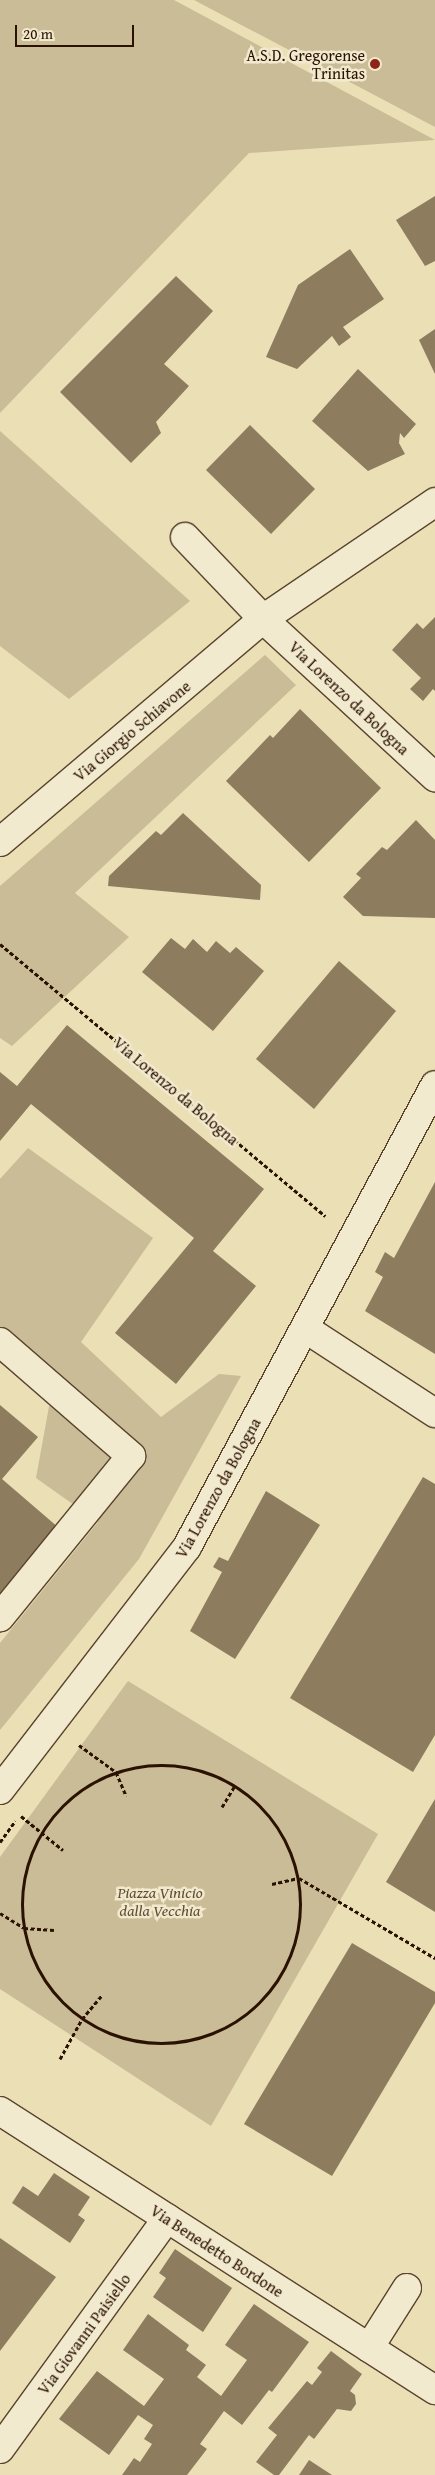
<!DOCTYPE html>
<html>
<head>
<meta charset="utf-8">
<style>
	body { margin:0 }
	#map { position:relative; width:435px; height:2475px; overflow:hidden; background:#eadfb5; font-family:"Gentium Book Plus",serif }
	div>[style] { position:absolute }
	.green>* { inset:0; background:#cabc96 }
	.building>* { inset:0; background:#8e7c5e }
	.path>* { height:3px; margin-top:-1.5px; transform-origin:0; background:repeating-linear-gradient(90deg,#2b1100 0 4px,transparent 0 6.5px) }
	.path>.ring { margin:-1.5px; padding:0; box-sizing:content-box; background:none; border:3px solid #2b1100; border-radius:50% }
	.roads { filter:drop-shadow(1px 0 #5b442d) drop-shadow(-1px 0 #5b442d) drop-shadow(0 1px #5b442d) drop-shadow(0 -1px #5b442d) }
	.minor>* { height:28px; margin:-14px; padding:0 14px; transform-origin:14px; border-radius:14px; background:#f1eacf }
	.dots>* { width:14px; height:14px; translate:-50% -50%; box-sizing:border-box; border:2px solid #f1eacf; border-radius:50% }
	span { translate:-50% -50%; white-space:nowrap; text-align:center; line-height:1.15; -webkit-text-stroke:5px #f1eacf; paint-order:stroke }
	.poi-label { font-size:16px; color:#2b1100 }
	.right { translate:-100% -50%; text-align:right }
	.street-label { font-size:16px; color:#2b1100 }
	.park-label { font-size:16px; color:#634d34; font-style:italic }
	.scale { position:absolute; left:15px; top:25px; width:119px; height:22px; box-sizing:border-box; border:2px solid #2b1100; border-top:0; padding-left:6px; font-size:15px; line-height:18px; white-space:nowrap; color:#2b1100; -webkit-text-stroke:4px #f1eacf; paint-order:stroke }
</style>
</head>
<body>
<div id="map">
	<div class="green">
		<i style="clip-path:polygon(0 0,174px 0,435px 140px,249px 153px,0 413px)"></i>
		<i style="clip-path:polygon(194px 0,435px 0,435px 127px)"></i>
		<i style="clip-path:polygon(0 431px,190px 601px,69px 699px,0 646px)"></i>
		<i style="clip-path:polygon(265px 655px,296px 685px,75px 893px,129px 937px,12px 1046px,0 1038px,0 886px)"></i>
		<i style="clip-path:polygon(28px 1148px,153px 1238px,81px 1342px,161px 1417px,219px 1374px,241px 1376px,139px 1559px,0 1730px,0 1643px,98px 1522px,36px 1478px,50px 1401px,0 1363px,0 1179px)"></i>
		<i style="clip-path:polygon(128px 1681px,378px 1834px,211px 2126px,0 1989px,0 1857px)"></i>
	</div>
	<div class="building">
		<i style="clip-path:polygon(435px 196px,435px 261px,425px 266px,396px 220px)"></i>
		<i style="clip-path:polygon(350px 249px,384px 299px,343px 327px,351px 337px,339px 346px,332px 336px,297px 369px,266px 357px,298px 285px)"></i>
		<i style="clip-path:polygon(176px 276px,213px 311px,164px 364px,189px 386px,156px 422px,161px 433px,131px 463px,60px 392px)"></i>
		<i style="clip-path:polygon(435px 329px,435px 374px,419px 340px)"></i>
		<i style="clip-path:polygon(358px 369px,416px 424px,404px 438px,400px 433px,399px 443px,405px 454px,368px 471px,312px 421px)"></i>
		<i style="clip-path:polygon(250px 425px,315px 489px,271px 534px,206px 470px)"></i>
		<i style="clip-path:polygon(435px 617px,435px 691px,433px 689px,423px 701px,410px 689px,421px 678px,392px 650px,417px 623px,423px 629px)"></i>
		<i style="clip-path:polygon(300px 709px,381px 788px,309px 862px,226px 781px,270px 735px,273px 738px)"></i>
		<i style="clip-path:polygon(183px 813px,261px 885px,260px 900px,108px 886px,109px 876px,156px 831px,161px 835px)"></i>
		<i style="clip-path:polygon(416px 820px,435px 840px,435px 918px,363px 916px,343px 897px,361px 878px,356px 874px,382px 847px,387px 850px)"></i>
		<i style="clip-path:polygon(171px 938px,185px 949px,193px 939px,207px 952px,216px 941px,230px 953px,236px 947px,264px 971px,213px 1031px,142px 972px)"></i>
		<i style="clip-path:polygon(339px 961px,396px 1011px,314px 1109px,256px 1059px)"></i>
		<i style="clip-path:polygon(67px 1025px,264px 1189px,213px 1251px,256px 1286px,176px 1384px,115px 1333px,194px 1238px,31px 1104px,0 1141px,0 1072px,17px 1086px)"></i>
		<i style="clip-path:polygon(435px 1182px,435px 1354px,365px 1311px,383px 1277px,375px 1272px,385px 1252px,394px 1258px)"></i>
		<i style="clip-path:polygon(0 1405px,38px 1437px,2px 1479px,59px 1528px,0 1597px)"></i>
		<i style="clip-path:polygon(423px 1477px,435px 1484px,435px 1735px,413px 1772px,290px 1698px)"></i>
		<i style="clip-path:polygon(266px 1491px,320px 1525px,235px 1659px,190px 1631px,222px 1572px,213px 1567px,219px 1557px,228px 1561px)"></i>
		<i style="clip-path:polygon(435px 1799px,435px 1912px,386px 1882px)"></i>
		<i style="clip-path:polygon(352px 1943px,435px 1992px,435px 2003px,332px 2176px,244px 2124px)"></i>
		<i style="clip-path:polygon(54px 2173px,90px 2197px,78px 2215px,85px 2220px,70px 2243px,12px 2203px,23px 2186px,38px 2196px)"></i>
		<i style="clip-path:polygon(0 2238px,56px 2277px,0 2351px)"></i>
		<i style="clip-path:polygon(175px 2249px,232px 2288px,203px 2332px,153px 2297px,166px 2278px,159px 2273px)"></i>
		<i style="clip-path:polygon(254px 2304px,309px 2342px,272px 2392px,269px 2390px,242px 2425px,224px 2411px,200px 2444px,207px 2449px,187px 2475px,122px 2475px,134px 2458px,140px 2462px,152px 2444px,144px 2439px,153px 2425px,138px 2415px,109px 2455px,59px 2419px,97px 2371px,144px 2406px,164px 2379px,123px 2350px,148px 2314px,189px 2345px,186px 2350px,206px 2365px,197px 2377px,221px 2396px,247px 2360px,225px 2345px)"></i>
		<i style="clip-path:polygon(331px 2351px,362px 2374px,350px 2391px,355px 2395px,356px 2404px,351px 2411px,337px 2409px,314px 2439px,309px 2435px,279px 2475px,274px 2475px,256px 2462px,277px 2435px,268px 2428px,307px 2381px,312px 2385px,322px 2372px,317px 2368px)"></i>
		<i style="clip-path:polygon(309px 2460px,332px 2475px,299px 2475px)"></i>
	</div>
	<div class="path">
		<i style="left:0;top:944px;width:424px;rotate:39.9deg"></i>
		<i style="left:79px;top:1745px;width:46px;rotate:36.1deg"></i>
		<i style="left:116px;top:1772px;width:26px;rotate:67deg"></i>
		<i class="ring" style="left:22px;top:1765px;width:275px;height:275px"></i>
		<i style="left:222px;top:1807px;width:26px;rotate:-59deg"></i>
		<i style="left:21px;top:1816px;width:54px;rotate:39deg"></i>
		<i style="left:0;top:1842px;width:26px;rotate:-54deg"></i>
		<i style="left:272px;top:1884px;width:28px;rotate:-13deg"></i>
		<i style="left:299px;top:1878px;width:158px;rotate:30.5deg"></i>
		<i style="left:0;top:1913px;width:28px;rotate:32deg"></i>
		<i style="left:24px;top:1928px;width:30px;rotate:4deg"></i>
		<i style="left:60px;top:2059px;width:46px;rotate:-61.2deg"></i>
		<i style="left:82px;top:2019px;width:31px;rotate:-50deg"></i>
	</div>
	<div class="roads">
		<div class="minor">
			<i style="left:185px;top:537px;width:113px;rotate:46.4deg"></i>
			<i style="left:263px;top:619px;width:234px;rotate:42.6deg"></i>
			<i style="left:0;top:842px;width:345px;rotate:-40.3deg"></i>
			<i style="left:263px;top:619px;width:208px;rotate:-34.2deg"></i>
			<i style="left:306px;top:1329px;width:154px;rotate:33.1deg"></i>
			<i style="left:0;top:1342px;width:174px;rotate:41deg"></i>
			<i style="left:131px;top:1456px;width:208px;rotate:129.1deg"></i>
			<i style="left:0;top:1790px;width:307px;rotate:-52.4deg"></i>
			<i style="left:187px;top:1547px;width:524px;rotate:-61.77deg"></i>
			<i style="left:0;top:2111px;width:517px;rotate:32.68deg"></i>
			<i style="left:369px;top:2348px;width:71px;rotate:-57.7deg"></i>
			<i style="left:0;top:2449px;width:285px;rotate:-54.1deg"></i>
		</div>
	</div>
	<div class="dots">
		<i style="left:375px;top:64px;background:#8f2418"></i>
	</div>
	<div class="poi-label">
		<span class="right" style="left:365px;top:64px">A.S.D. Gregorense<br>Trinitas</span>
	</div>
	<div class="street-label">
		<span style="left:349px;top:698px;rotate:43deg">Via Lorenzo da Bologna</span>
		<span style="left:132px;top:731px;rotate:-40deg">Via Giorgio Schiavone</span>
		<span style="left:176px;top:1091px;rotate:40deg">Via Lorenzo da Bologna</span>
		<span style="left:218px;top:1488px;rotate:-61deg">Via Lorenzo da Bologna</span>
		<span style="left:217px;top:2251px;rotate:33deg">Via Benedetto Bordone</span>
		<span style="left:84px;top:2334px;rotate:-54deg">Via Giovanni Paisiello</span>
	</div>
	<div class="park-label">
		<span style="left:160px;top:1901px">Piazza Vinicio<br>dalla Vecchia</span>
	</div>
	<div class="scale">20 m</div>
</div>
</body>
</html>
